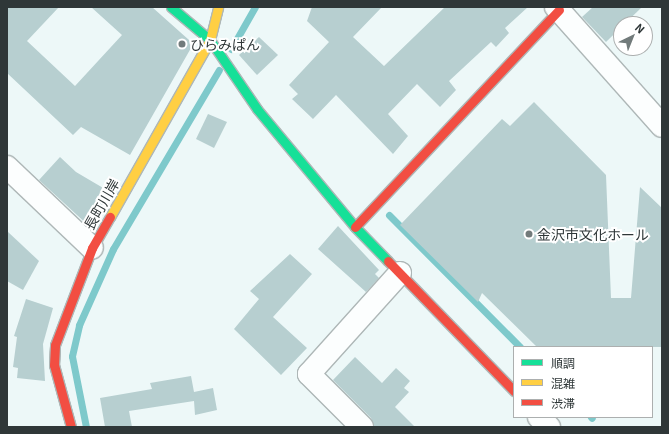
<!DOCTYPE html>
<html>
<head>
<meta charset="utf-8">
<style>
	body { margin:0 }
	#map { position:relative; width:669px; height:434px; overflow:hidden; background:#edf8f8; font-family:Georgia,"Noto Sans JP",serif }
	div>[style] { position:absolute }
	.stream>* { height:7px; margin:-3.5px; padding:0 3.5px; transform-origin:3.5px; border-radius:3.5px; background:#7ec9cb }
	.building>* { inset:0; background:#b7cfd0 }
	.roads { filter:drop-shadow(1px 0 #aeb7b7) drop-shadow(-1px 0 #aeb7b7) drop-shadow(0 1px #aeb7b7) drop-shadow(0 -1px #aeb7b7) }
	.street>* { height:22px; margin:-11px; padding:0 11px; transform-origin:11px; border-radius:11px; background:#fcfefe }
	.fast>* { height:9px; margin:-4.5px; padding:0 4.5px; transform-origin:4.5px; border-radius:4.5px; background:#16e098 }
	.slow>* { height:9px; margin:-4.5px; padding:0 4.5px; transform-origin:4.5px; border-radius:4.5px; background:#ffcf43 }
	.jam>* { height:9px; margin:-4.5px; padding:0 4.5px; transform-origin:4.5px; border-radius:4.5px; background:#f24e42 }
	.dots>* { width:11px; height:11px; translate:-50% -50%; box-sizing:border-box; border:2px solid #fff; border-radius:50% }
	span { translate:-50% -50%; white-space:nowrap; text-align:center; line-height:1.15; -webkit-text-stroke:4px #fff; paint-order:stroke }
	.poi-label { font-size:14px; color:#2f3738 }
	.left { translate:0 -50%; text-align:left }
	.street-label { font-size:14px; color:#2f3738 }
	.frame { position:absolute; inset:0; border:8px solid #2f3738; pointer-events:none }
	.legend { position:absolute; left:513px; top:346px; width:140px; height:72px; box-sizing:border-box; background:#fff; border:1px solid #acafaf; margin:0; padding:5px 7px; list-style:none; font-size:12px; color:#2f3738 }
	.legend li { display:flex; align-items:center; gap:8px; height:20px }
	.legend b { width:20px; border:1px solid #acafaf }
	.north { position:absolute; left:613px; top:16px; width:40px; height:40px; box-sizing:border-box; background:#fff; border:1px solid #acafaf; border-radius:50%; rotate:43deg; font-size:11px; font-weight:700; line-height:16px; text-align:center; color:#2f3738 }
	.north::after { content:''; display:block; margin:auto; width:14px; height:18px; background:#727b7b; clip-path:polygon(50% 0,100% 100%,50% 72%,0 100%) }
</style>
</head>
<body>
<div id="map">
	<div class="stream">
		<i style="left:231px;top:49px;width:48px;rotate:-60.3deg"></i>
		<i style="left:389px;top:215px;width:186px;rotate:45.2deg"></i>
		<i style="left:591px;top:417px;width:1px;rotate:45deg"></i>
		<i style="left:86px;top:427px;width:72px;rotate:-101.2deg"></i>
		<i style="left:72px;top:356px;width:32px;rotate:-77deg"></i>
		<i style="left:79px;top:325px;width:83px;rotate:-65.9deg"></i>
		<i style="left:113px;top:249px;width:208px;rotate:-59.4deg"></i>
	</div>
	<div class="building">
		<i style="clip-path:polygon(7px 7px,59px 7px,27px 41px,75px 86px,122px 35px,91px 7px,152px 7px,189px 40px,191px 48px,130px 155px,81px 127px,73px 135px,7px 73px)"></i>
		<i style="clip-path:polygon(312px 7px,382px 7px,353px 37px,384px 66px,445px 7px,528px 7px,505px 28px,509px 33px,496px 47px,491px 42px,449px 81px,456px 90px,440px 107px,417px 84px,388px 114px,408px 136px,393px 154px,336px 95px,313px 119px,292px 99px,298px 94px,289px 85px,329px 42px,307px 21px)"></i>
		<i style="clip-path:polygon(593px 7px,642px 7px,606px 42px,582px 17px)"></i>
		<i style="clip-path:polygon(259px 37px,278px 55px,257px 75px,239px 55px)"></i>
		<i style="clip-path:polygon(534px 102px,606px 175px,611px 298px,631px 298px,640px 187px,662px 208px,662px 347px,537px 347px,482px 293px,478px 302px,400px 225px,502px 119px,510px 126px)"></i>
		<i style="clip-path:polygon(208px 114px,227px 122px,214px 148px,196px 139px)"></i>
		<i style="clip-path:polygon(60px 157px,76px 172px,110px 192px,90px 227px,39px 180px)"></i>
		<i style="clip-path:polygon(338px 226px,379px 270px,375px 274px,379px 278px,366px 292px,318px 249px)"></i>
		<i style="clip-path:polygon(7px 231px,39px 261px,23px 290px,7px 281px)"></i>
		<i style="clip-path:polygon(290px 254px,312px 274px,273px 317px,307px 348px,281px 375px,234px 329px,259px 299px,250px 291px)"></i>
		<i style="clip-path:polygon(26px 299px,53px 308px,43px 344px,45px 381px,17px 378px,18px 368px,13px 367px,17px 337px,14px 336px)"></i>
		<i style="clip-path:polygon(355px 357px,382px 383px,396px 368px,410px 381px,404px 388px,409px 392px,395px 407px,415px 427px,374px 427px,371px 418px,333px 380px)"></i>
		<i style="clip-path:polygon(191px 376px,194px 392px,213px 388px,217px 410px,195px 415px,194px 401px,129px 411px,132px 427px,105px 427px,100px 398px,152px 389px,150px 383px)"></i>
	</div>
	<div class="roads">
		<div class="street">
			<i style="left:556px;top:7px;width:159px;rotate:48.3deg"></i>
			<i style="left:7px;top:167px;width:117px;rotate:43.6deg"></i>
			<i style="left:539px;top:417px;width:14px;rotate:45deg"></i>
			<i style="left:362px;top:427px;width:75px;rotate:-135deg"></i>
			<i style="left:309px;top:374px;width:136px;rotate:-48deg"></i>
		</div>
		<div class="fast">
			<i style="left:171px;top:7px;width:51px;rotate:40.2deg"></i>
			<i style="left:210px;top:40px;width:83px;rotate:55.7deg"></i>
			<i style="left:257px;top:109px;width:153px;rotate:50.3deg"></i>
			<i style="left:355px;top:227px;width:47px;rotate:45.9deg"></i>
		</div>
		<div class="slow">
			<i style="left:110px;top:217px;width:203px;rotate:-60.5deg"></i>
			<i style="left:210px;top:40px;width:34px;rotate:-76deg"></i>
		</div>
		<div class="jam">
			<i style="left:355px;top:227px;width:298px;rotate:-46.8deg"></i>
			<i style="left:388px;top:261px;width:181px;rotate:45.9deg"></i>
			<i style="left:71px;top:427px;width:64px;rotate:-105.3deg"></i>
			<i style="left:54px;top:365px;width:20px;rotate:-87deg"></i>
			<i style="left:55px;top:345px;width:104px;rotate:-69.1deg"></i>
			<i style="left:92px;top:248px;width:36px;rotate:-60deg"></i>
		</div>
	</div>
	<div class="dots">
		<i style="left:182px;top:44px;background:#727b7b"></i>
		<i style="left:529px;top:234px;background:#727b7b"></i>
	</div>
	<div class="poi-label">
		<span class="left" style="left:190px;top:44px">ひらみぱん</span>
		<span class="left" style="left:537px;top:234px">金沢市文化ホール</span>
	</div>
	<div class="street-label">
		<span style="left:101px;top:204px;rotate:-60deg">長町川岸</span>
	</div>
	<div class="frame"></div>
	<ul class="legend">
	<li><b style="height:5px;background:#16e098"></b>順調</li>
	<li><b style="height:5px;background:#ffcf43"></b>混雑</li>
	<li><b style="height:5px;background:#f24e42"></b>渋滞</li>
	</ul>
	<div class="north">N</div>
</div>
</body>
</html>
